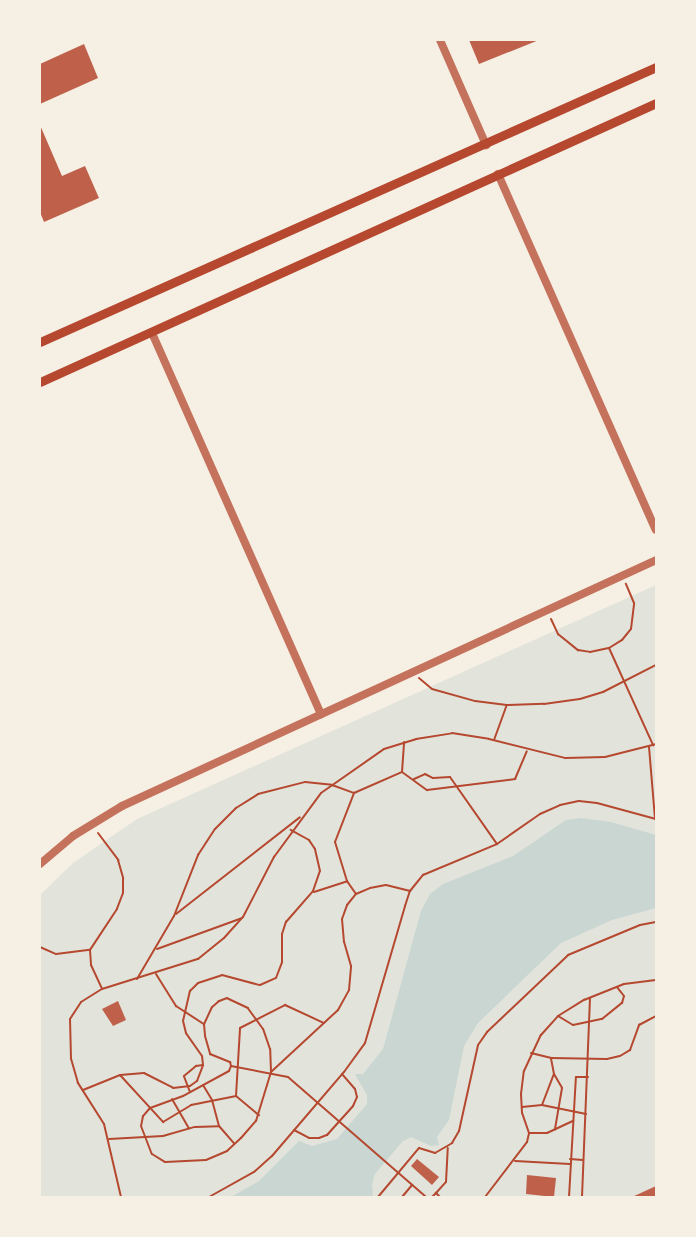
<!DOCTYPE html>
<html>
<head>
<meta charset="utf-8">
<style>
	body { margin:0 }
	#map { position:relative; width:696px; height:1237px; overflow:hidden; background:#f6efe4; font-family:"Fira Sans",sans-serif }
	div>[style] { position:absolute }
	.green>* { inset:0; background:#e2e4dc }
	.water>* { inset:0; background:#c9d6d2 }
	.building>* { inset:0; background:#bf614a }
	.path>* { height:2px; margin:-1px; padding:0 1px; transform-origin:1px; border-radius:1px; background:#b5482f }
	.tertiary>* { height:8px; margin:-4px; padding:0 4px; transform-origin:4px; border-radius:4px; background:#c5725c }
	.secondary>* { height:9px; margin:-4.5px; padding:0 4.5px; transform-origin:4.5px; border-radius:4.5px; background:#b5482f }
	span { translate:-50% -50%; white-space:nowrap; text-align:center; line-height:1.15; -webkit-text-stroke:4px #f6efe4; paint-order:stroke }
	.frame { position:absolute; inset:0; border:41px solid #f6efe4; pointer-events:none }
</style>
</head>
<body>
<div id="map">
	<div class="green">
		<i style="clip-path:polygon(656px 585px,656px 1197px,40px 1197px,40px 895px,73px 863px,137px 819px)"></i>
	</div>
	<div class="water">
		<i style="clip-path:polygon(581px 818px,611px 822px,656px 835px,656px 908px,612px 920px,561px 943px,478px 1023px,464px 1046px,449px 1120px,437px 1137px,439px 1145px,431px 1146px,411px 1137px,402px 1142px,375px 1174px,372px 1184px,373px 1197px,231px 1197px,259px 1181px,299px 1141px,312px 1146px,337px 1139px,367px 1104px,367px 1095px,355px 1074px,363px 1074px,383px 1049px,421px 911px,430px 894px,443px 884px,513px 856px,566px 820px)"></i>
	</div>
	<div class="building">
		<i style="clip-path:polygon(469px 40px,539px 40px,479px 64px)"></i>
		<i style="clip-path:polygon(84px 44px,98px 78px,40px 104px,40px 64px)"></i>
		<i style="clip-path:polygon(40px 125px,62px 176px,85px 166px,99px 198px,44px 222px,40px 212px)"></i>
		<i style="clip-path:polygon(118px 1001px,126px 1020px,113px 1026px,102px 1009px)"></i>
		<i style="clip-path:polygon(417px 1159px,439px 1177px,432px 1185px,411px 1166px)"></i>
		<i style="clip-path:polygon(527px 1175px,556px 1178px,554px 1197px,526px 1194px)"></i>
		<i style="clip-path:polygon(656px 1186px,656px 1197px,632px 1197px)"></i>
	</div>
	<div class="path">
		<i style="left:551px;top:619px;width:17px;rotate:65deg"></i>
		<i style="left:558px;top:634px;width:26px;rotate:39deg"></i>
		<i style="left:578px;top:650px;width:12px;rotate:9deg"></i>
		<i style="left:590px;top:652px;width:19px;rotate:-12deg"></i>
		<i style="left:609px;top:648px;width:15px;rotate:-32deg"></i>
		<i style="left:622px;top:640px;width:14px;rotate:-51deg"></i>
		<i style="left:631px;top:629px;width:26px;rotate:-83deg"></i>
		<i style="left:634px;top:603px;width:21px;rotate:-113deg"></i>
		<i style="left:609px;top:648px;width:107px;rotate:65.6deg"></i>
		<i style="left:419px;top:678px;width:17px;rotate:40deg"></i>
		<i style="left:432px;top:689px;width:45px;rotate:15.6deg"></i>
		<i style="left:475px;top:701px;width:32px;rotate:7deg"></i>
		<i style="left:507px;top:705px;width:37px;rotate:-2deg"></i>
		<i style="left:544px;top:704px;width:36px;rotate:-8deg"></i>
		<i style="left:580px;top:699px;width:24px;rotate:-17deg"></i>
		<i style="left:603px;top:692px;width:59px;rotate:-27deg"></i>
		<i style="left:494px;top:740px;width:37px;rotate:-70deg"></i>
		<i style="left:649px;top:747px;width:72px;rotate:85.2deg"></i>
		<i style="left:402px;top:772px;width:30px;rotate:-86deg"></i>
		<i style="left:414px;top:779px;width:12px;rotate:-24deg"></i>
		<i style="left:425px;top:774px;width:9px;rotate:27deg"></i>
		<i style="left:433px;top:778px;width:17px;rotate:-3deg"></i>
		<i style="left:450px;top:777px;width:82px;rotate:55deg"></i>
		<i style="left:98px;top:833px;width:34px;rotate:53deg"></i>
		<i style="left:118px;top:860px;width:19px;rotate:74deg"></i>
		<i style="left:123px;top:878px;width:15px;rotate:90deg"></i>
		<i style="left:123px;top:893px;width:17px;rotate:111deg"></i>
		<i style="left:117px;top:909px;width:49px;rotate:123.4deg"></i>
		<i style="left:90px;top:950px;width:15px;rotate:86deg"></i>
		<i style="left:91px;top:965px;width:26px;rotate:65deg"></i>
		<i style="left:314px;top:892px;width:35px;rotate:-18deg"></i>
		<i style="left:356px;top:894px;width:16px;rotate:-125deg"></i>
		<i style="left:347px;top:881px;width:41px;rotate:-107.1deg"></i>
		<i style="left:335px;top:842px;width:53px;rotate:-68.8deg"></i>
		<i style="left:354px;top:793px;width:52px;rotate:-23.6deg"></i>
		<i style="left:402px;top:772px;width:31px;rotate:36deg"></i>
		<i style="left:427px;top:790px;width:89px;rotate:-7.1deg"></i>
		<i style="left:515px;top:779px;width:30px;rotate:-67deg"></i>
		<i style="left:176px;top:914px;width:157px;rotate:-38deg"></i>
		<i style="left:40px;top:947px;width:17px;rotate:24deg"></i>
		<i style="left:56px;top:954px;width:34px;rotate:-7deg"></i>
		<i style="left:157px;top:949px;width:90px;rotate:-20deg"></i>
		<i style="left:156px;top:974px;width:38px;rotate:58deg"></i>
		<i style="left:176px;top:1006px;width:33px;rotate:33deg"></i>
		<i style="left:137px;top:979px;width:73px;rotate:-59.6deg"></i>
		<i style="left:174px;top:916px;width:66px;rotate:-68.5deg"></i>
		<i style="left:198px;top:855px;width:31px;rotate:-57deg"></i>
		<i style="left:215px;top:829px;width:30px;rotate:-45deg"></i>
		<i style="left:236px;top:808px;width:26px;rotate:-32deg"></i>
		<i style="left:258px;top:794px;width:49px;rotate:-14.3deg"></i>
		<i style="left:305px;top:782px;width:27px;rotate:6deg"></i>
		<i style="left:332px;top:785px;width:23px;rotate:20deg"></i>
		<i style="left:558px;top:1016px;width:17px;rotate:31deg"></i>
		<i style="left:573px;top:1025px;width:30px;rotate:-12deg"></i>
		<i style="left:602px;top:1019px;width:26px;rotate:-39deg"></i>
		<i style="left:622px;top:1003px;width:7px;rotate:-74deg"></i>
		<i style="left:624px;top:996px;width:11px;rotate:-128deg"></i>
		<i style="left:531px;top:1053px;width:21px;rotate:14deg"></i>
		<i style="left:551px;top:1058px;width:56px;rotate:1deg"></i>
		<i style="left:607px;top:1059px;width:13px;rotate:-13deg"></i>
		<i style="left:620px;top:1056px;width:12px;rotate:-31deg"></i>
		<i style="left:630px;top:1050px;width:27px;rotate:-70deg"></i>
		<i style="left:639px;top:1025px;width:19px;rotate:-28deg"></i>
		<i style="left:231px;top:1066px;width:58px;rotate:10.9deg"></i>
		<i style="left:288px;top:1077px;width:183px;rotate:41deg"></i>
		<i style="left:271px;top:1072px;width:23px;rotate:-92deg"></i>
		<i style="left:270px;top:1049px;width:21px;rotate:-109deg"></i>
		<i style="left:263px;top:1029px;width:26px;rotate:-126deg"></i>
		<i style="left:248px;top:1008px;width:23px;rotate:-155deg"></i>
		<i style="left:227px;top:998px;width:9px;rotate:159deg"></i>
		<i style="left:219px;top:1001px;width:9px;rotate:139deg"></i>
		<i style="left:212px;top:1007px;width:19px;rotate:115deg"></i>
		<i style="left:204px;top:1024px;width:12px;rotate:85deg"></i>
		<i style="left:205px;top:1036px;width:19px;rotate:74deg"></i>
		<i style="left:210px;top:1054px;width:22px;rotate:22deg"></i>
		<i style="left:230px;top:1062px;width:4px;rotate:76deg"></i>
		<i style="left:231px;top:1066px;width:5px;rotate:112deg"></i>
		<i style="left:229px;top:1071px;width:52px;rotate:151.5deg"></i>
		<i style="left:183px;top:1096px;width:35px;rotate:160deg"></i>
		<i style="left:150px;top:1108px;width:11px;rotate:131deg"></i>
		<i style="left:143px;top:1116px;width:10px;rotate:101deg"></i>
		<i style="left:141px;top:1126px;width:30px;rotate:69deg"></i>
		<i style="left:152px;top:1154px;width:15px;rotate:32deg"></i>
		<i style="left:165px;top:1162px;width:41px;rotate:-2.8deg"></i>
		<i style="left:206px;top:1160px;width:23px;rotate:-23deg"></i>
		<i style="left:227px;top:1151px;width:19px;rotate:-43deg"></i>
		<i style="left:241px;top:1138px;width:23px;rotate:-49deg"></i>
		<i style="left:256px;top:1121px;width:51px;rotate:-73deg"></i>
		<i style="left:271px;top:1072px;width:91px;rotate:-42.8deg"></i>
		<i style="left:338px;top:1010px;width:23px;rotate:-61deg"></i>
		<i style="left:349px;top:990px;width:24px;rotate:-85deg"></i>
		<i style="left:351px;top:966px;width:25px;rotate:-106deg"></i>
		<i style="left:344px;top:942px;width:23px;rotate:-95deg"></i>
		<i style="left:342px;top:919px;width:15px;rotate:-70deg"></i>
		<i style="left:347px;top:905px;width:14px;rotate:-51deg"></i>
		<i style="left:356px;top:894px;width:15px;rotate:-23deg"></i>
		<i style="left:370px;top:888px;width:16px;rotate:-11deg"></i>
		<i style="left:386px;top:885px;width:25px;rotate:14deg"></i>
		<i style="left:554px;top:1074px;width:16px;rotate:60deg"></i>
		<i style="left:562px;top:1088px;width:42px;rotate:99.7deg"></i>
		<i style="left:120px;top:1075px;width:24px;rotate:-5deg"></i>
		<i style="left:144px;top:1073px;width:33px;rotate:27deg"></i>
		<i style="left:173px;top:1088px;width:17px;rotate:-7deg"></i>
		<i style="left:190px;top:1086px;width:9px;rotate:-36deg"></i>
		<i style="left:197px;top:1081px;width:17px;rotate:-69deg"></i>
		<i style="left:203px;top:1065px;width:9px;rotate:-96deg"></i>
		<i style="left:202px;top:1056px;width:28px;rotate:-125deg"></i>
		<i style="left:186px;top:1033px;width:12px;rotate:-104deg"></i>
		<i style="left:183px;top:1021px;width:31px;rotate:-77deg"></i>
		<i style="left:190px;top:991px;width:11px;rotate:-45deg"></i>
		<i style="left:198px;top:983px;width:25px;rotate:-18deg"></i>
		<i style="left:222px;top:975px;width:39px;rotate:15deg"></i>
		<i style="left:260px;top:985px;width:17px;rotate:-24deg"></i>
		<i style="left:276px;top:978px;width:17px;rotate:-69deg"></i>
		<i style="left:282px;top:962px;width:28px;rotate:-90deg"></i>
		<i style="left:282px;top:934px;width:13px;rotate:-72deg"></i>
		<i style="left:286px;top:922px;width:41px;rotate:-48.9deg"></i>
		<i style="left:313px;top:891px;width:21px;rotate:-71deg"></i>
		<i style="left:320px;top:871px;width:23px;rotate:-103deg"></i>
		<i style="left:315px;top:849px;width:11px;rotate:-124deg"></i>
		<i style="left:309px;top:840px;width:21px;rotate:-151deg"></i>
		<i style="left:203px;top:1085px;width:17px;rotate:59deg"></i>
		<i style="left:212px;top:1100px;width:27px;rotate:75deg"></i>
		<i style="left:83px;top:1090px;width:40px;rotate:-22deg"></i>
		<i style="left:120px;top:1075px;width:64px;rotate:47.5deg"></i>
		<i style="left:163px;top:1122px;width:33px;rotate:-31deg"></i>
		<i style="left:191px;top:1105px;width:46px;rotate:-11.3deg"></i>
		<i style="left:236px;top:1096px;width:30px;rotate:40deg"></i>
		<i style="left:190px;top:1092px;width:17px;rotate:-111deg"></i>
		<i style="left:184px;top:1076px;width:16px;rotate:-40deg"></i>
		<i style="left:196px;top:1066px;width:7px;rotate:-8deg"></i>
		<i style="left:236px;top:1096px;width:68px;rotate:-86.6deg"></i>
		<i style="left:240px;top:1028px;width:51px;rotate:-27.1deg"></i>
		<i style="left:285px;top:1005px;width:43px;rotate:24.8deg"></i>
		<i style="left:172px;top:1099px;width:34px;rotate:60deg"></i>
		<i style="left:542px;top:1105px;width:33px;rotate:-69deg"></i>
		<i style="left:554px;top:1074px;width:16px;rotate:-101deg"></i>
		<i style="left:522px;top:1107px;width:20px;rotate:-6deg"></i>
		<i style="left:542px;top:1105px;width:45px;rotate:11.6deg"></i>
		<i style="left:294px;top:1130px;width:17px;rotate:28deg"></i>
		<i style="left:309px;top:1138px;width:10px"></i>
		<i style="left:319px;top:1138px;width:9px;rotate:-21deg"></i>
		<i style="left:327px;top:1135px;width:39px;rotate:-48deg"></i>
		<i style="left:353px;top:1106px;width:10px;rotate:-66deg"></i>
		<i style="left:357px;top:1097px;width:8px;rotate:-104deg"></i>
		<i style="left:355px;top:1089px;width:20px;rotate:-131deg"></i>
		<i style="left:529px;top:1133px;width:18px"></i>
		<i style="left:547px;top:1133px;width:29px;rotate:-25deg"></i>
		<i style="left:109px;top:1139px;width:54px;rotate:-3.2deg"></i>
		<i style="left:163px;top:1136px;width:33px;rotate:-16deg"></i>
		<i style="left:195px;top:1127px;width:24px;rotate:-2deg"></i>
		<i style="left:219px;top:1126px;width:23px;rotate:49deg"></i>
		<i style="left:570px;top:1159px;width:13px;rotate:4deg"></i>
		<i style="left:515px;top:1161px;width:55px;rotate:3.1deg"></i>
		<i style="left:121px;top:1197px;width:75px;rotate:-103.1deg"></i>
		<i style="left:104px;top:1124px;width:49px;rotate:-122.4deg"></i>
		<i style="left:78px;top:1083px;width:25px;rotate:-106deg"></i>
		<i style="left:71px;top:1059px;width:40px;rotate:-91.4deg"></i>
		<i style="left:70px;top:1019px;width:20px;rotate:-57deg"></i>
		<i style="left:81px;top:1002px;width:25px;rotate:-32deg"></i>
		<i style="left:102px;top:989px;width:101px;rotate:-17.4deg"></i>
		<i style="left:198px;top:959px;width:33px;rotate:-39deg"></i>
		<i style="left:224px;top:938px;width:28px;rotate:-48deg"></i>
		<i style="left:243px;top:917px;width:68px;rotate:-62.7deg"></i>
		<i style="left:274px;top:857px;width:79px;rotate:-53.7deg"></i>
		<i style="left:321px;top:793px;width:77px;rotate:-34.9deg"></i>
		<i style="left:384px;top:749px;width:34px;rotate:-17deg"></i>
		<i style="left:416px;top:739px;width:36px;rotate:-9deg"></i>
		<i style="left:452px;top:733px;width:37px;rotate:9deg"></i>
		<i style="left:489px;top:739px;width:78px;rotate:14deg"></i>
		<i style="left:565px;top:758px;width:40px;rotate:-1.4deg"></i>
		<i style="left:605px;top:757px;width:53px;rotate:-14.3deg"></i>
		<i style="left:209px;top:1197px;width:51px;rotate:-29.1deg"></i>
		<i style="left:254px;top:1172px;width:24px;rotate:-42deg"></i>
		<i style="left:272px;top:1156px;width:111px;rotate:-49.4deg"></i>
		<i style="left:344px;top:1072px;width:36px;rotate:-54deg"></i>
		<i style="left:365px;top:1043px;width:143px;rotate:-73.7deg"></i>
		<i style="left:405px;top:906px;width:16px;rotate:-72deg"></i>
		<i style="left:410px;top:891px;width:21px;rotate:-51deg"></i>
		<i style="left:423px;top:875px;width:80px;rotate:-22.7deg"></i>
		<i style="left:497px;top:844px;width:52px;rotate:-34.9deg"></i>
		<i style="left:540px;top:814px;width:22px;rotate:-24deg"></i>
		<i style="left:560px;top:805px;width:19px;rotate:-12deg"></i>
		<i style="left:579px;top:801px;width:18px;rotate:6deg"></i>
		<i style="left:597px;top:803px;width:61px;rotate:15.2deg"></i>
		<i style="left:378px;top:1197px;width:64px;rotate:-50.1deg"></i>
		<i style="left:419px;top:1148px;width:17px;rotate:17deg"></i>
		<i style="left:435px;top:1153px;width:20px;rotate:-30deg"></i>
		<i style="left:452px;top:1143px;width:14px;rotate:-60deg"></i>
		<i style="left:459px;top:1131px;width:88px;rotate:-77.5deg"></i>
		<i style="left:478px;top:1045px;width:16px;rotate:-55deg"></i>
		<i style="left:487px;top:1032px;width:112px;rotate:-43.5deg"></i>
		<i style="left:568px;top:955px;width:78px;rotate:-22.6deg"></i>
		<i style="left:640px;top:925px;width:16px;rotate:-11deg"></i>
		<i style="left:402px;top:1197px;width:16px;rotate:-50deg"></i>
		<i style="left:432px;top:1197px;width:6px;rotate:-45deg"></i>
		<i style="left:440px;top:1197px;width:6px;rotate:-135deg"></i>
		<i style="left:436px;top:1193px;width:15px;rotate:-48deg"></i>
		<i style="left:446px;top:1182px;width:34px;rotate:-87deg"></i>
		<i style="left:485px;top:1197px;width:69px;rotate:-52.6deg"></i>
		<i style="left:527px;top:1142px;width:9px;rotate:-77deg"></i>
		<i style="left:529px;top:1133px;width:21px;rotate:-109deg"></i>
		<i style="left:522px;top:1113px;width:19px;rotate:-93deg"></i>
		<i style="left:521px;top:1094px;width:23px;rotate:-83deg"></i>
		<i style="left:524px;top:1071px;width:40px;rotate:-65deg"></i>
		<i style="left:541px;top:1035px;width:25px;rotate:-48deg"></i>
		<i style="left:558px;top:1016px;width:31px;rotate:-32deg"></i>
		<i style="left:584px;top:1000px;width:43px;rotate:-21.8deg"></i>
		<i style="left:624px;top:984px;width:32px;rotate:-7deg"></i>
		<i style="left:569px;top:1197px;width:120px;rotate:-86.7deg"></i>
		<i style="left:576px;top:1077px;width:12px"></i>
		<i style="left:582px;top:1197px;width:199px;rotate:-87.7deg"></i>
	</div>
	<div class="tertiary">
		<i style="left:440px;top:40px;width:115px;rotate:66.3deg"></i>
		<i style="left:498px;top:174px;width:389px;rotate:66.1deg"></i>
		<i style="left:152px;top:333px;width:417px;rotate:66.1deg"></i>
		<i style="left:40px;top:864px;width:43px;rotate:-40.3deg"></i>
		<i style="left:73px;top:836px;width:57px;rotate:-31.5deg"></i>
		<i style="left:122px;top:806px;width:588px;rotate:-24.73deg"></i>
	</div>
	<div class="secondary">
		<i style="left:40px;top:342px;width:675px;rotate:-24.06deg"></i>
		<i style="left:40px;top:382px;width:676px;rotate:-24.37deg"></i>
	</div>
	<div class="frame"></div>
</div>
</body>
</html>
